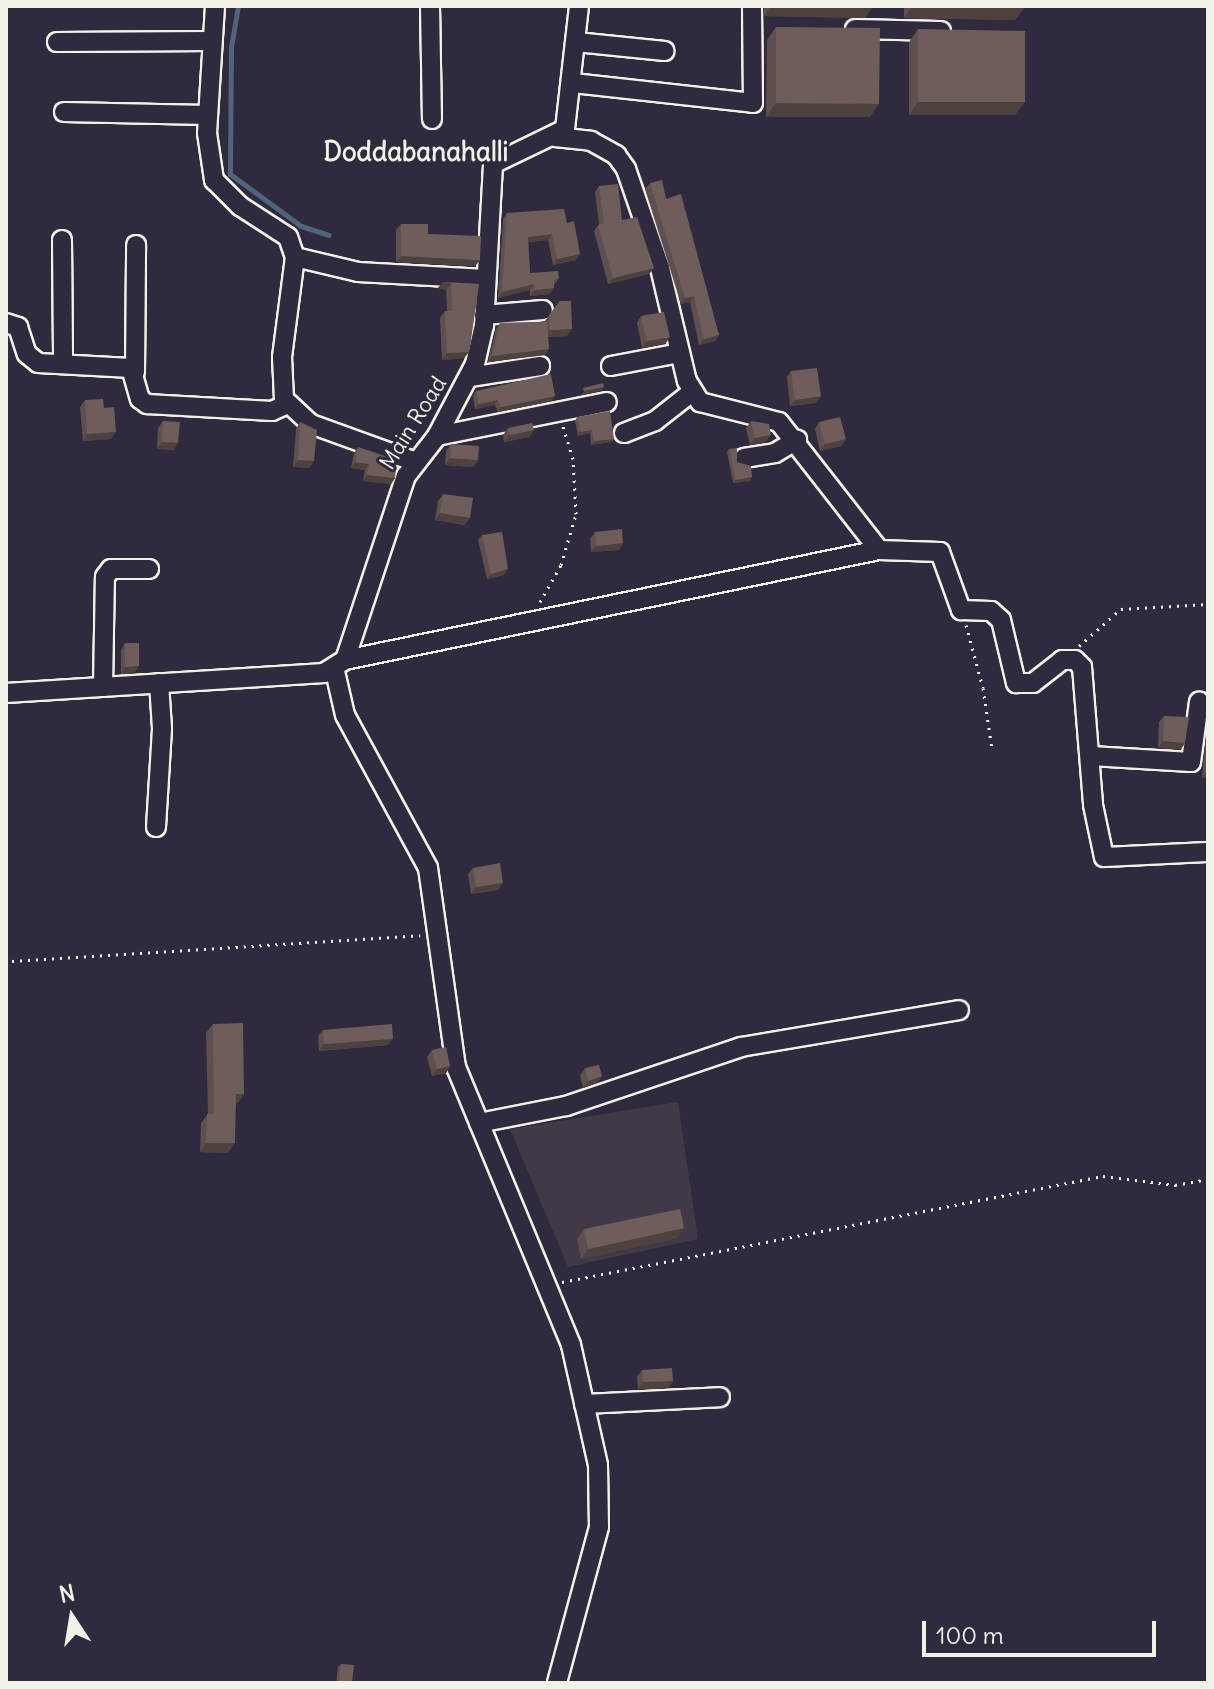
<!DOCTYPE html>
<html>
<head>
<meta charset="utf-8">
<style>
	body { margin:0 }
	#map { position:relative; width:1214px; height:1689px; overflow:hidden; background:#2f2a3d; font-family:Delius,sans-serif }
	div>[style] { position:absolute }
	.built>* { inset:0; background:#423946 }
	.stream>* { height:5px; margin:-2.5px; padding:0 2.5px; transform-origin:2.5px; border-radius:2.5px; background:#50657b }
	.path>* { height:3px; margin-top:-1.5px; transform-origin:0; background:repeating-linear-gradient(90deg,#f4f1e8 0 2px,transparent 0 8px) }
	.roads { filter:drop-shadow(2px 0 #f4f1e8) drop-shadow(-2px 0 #f4f1e8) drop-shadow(0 2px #f4f1e8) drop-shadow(0 -2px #f4f1e8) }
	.minor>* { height:18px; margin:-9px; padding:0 9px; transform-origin:9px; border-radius:9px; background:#2f2a3d }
	.wall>* { inset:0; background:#5f504f }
	.shaded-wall>* { inset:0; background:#4e4140 }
	.building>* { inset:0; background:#6f5d5c }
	span { translate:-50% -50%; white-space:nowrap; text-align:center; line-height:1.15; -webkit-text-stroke:6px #2f2a3d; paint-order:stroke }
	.street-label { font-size:22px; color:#f4f1e8 }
	.quarter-label { font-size:26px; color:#f4f1e8; font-weight:700 }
	.frame { position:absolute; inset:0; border:8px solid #f4f1e8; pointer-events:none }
	.north { position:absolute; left:32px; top:1577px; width:80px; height:80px; -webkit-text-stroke:6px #2f2a3d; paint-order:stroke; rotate:348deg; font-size:22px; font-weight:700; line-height:32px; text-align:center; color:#f4f1e8 }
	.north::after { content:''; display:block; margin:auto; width:28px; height:36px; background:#f4f1e8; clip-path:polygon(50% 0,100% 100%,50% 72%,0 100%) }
	.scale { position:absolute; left:922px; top:1621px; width:234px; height:36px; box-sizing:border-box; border:4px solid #f4f1e8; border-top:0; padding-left:10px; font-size:24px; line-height:28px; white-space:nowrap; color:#f4f1e8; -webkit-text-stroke:6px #2f2a3d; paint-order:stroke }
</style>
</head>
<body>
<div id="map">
	<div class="built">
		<i style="clip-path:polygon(678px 1102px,698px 1239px,568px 1267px,510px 1129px)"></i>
	</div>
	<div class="stream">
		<i style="left:238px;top:6px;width:42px;rotate:99.7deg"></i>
		<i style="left:231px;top:47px;width:127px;rotate:90.5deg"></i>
		<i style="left:230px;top:174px;width:88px;rotate:36.2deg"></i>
		<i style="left:301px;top:226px;width:29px;rotate:18deg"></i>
	</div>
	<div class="path">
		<i style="left:540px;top:602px;width:43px;rotate:-60.4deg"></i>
		<i style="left:561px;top:565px;width:53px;rotate:-73.6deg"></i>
		<i style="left:576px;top:514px;width:55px;rotate:-93.1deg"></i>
		<i style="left:573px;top:459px;width:34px;rotate:-107deg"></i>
		<i style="left:966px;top:625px;width:65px;rotate:74.9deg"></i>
		<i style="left:983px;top:688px;width:62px;rotate:81.6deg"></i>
		<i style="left:1079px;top:646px;width:56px;rotate:-41.4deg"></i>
		<i style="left:1121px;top:609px;width:87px;rotate:-3.3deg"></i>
		<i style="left:12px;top:961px;width:409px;rotate:-3.6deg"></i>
		<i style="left:562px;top:1282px;width:551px;rotate:-11.09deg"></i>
		<i style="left:1103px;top:1176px;width:73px;rotate:7.1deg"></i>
		<i style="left:1175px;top:1185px;width:34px;rotate:-10deg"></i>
	</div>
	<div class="roads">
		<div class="minor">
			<i style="left:215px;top:6px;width:127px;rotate:93.6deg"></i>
			<i style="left:207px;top:133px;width:48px;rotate:81.5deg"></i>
			<i style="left:214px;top:180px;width:37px;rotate:45deg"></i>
			<i style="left:240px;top:206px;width:57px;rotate:32.9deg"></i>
			<i style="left:288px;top:237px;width:21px;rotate:71deg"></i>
			<i style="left:295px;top:257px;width:101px;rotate:97.4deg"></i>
			<i style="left:282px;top:357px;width:42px;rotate:87.3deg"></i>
			<i style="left:284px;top:399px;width:37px;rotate:43deg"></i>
			<i style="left:311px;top:424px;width:112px;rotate:19.9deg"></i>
			<i style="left:430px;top:6px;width:113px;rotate:89deg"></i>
			<i style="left:855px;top:29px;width:86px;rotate:1.3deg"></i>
			<i style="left:57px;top:42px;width:154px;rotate:-0.4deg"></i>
			<i style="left:576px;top:42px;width:89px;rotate:5.8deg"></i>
			<i style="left:573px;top:83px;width:181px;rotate:6.3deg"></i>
			<i style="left:753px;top:103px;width:97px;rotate:-90.6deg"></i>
			<i style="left:64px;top:112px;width:144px;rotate:1.2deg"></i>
			<i style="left:555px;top:137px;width:36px;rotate:6deg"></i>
			<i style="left:591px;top:141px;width:29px;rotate:29deg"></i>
			<i style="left:616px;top:155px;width:17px;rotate:54deg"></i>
			<i style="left:626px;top:169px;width:105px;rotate:71deg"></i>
			<i style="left:660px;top:268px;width:116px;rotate:76.6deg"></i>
			<i style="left:687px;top:381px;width:25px;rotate:58deg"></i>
			<i style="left:700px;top:402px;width:81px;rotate:14.2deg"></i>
			<i style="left:779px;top:422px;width:162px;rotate:52deg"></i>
			<i style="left:879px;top:550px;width:61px;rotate:1.9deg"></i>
			<i style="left:940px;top:552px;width:62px;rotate:70.1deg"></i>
			<i style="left:961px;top:610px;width:30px;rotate:2deg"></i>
			<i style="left:991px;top:611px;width:13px;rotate:42deg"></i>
			<i style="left:1001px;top:620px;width:65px;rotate:76.6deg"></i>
			<i style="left:1016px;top:683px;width:17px"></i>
			<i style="left:1033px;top:683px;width:37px;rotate:-38deg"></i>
			<i style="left:1062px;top:660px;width:13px"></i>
			<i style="left:1075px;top:660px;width:10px;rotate:45deg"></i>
			<i style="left:1082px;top:667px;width:138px;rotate:85.4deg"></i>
			<i style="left:1093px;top:805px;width:53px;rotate:78.1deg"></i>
			<i style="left:1104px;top:857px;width:104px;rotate:-2.8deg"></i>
			<i style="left:62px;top:240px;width:124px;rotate:89.5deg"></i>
			<i style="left:295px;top:257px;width:65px;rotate:13.4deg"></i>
			<i style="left:358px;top:272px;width:128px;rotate:3.1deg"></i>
			<i style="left:484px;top:315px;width:59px;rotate:-4.8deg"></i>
			<i style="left:6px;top:323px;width:13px;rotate:18deg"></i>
			<i style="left:18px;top:327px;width:28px;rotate:72deg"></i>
			<i style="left:27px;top:354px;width:14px;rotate:39deg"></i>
			<i style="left:38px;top:363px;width:93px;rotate:3.1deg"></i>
			<i style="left:131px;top:368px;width:32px;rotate:74deg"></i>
			<i style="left:140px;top:399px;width:9px;rotate:36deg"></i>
			<i style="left:147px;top:404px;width:125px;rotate:3.2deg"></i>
			<i style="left:272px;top:411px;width:17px;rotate:-24deg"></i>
			<i style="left:611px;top:366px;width:70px;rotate:-10.7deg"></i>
			<i style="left:135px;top:372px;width:127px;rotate:-89.5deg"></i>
			<i style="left:470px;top:377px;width:71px;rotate:-8.9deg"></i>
			<i style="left:624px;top:433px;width:33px;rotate:-21deg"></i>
			<i style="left:655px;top:421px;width:47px;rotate:-38.1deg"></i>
			<i style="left:437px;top:436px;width:173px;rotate:-11.3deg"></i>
			<i style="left:744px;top:458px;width:31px;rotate:-9deg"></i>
			<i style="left:775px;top:453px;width:26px;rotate:-31deg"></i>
			<i style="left:345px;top:660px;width:545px;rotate:-11.64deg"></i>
			<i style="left:334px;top:667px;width:49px;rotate:77.1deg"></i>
			<i style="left:345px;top:715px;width:174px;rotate:61.5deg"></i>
			<i style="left:428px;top:868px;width:201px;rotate:82deg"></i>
			<i style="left:456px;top:1067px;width:301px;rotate:67.5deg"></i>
			<i style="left:571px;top:1345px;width:123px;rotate:77.3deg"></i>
			<i style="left:598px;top:1465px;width:62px;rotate:89.1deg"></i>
			<i style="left:599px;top:1527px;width:162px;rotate:105.1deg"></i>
			<i style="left:103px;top:687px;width:110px;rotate:-89deg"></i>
			<i style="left:105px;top:577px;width:10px;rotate:-53deg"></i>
			<i style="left:111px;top:569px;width:38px"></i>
			<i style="left:6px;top:693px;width:319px;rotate:-3.6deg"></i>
			<i style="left:324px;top:673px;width:25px;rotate:-32deg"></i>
			<i style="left:345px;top:660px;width:194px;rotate:-71.7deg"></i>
			<i style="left:406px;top:476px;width:51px;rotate:-52.2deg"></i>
			<i style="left:437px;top:436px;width:81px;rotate:-62.2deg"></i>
			<i style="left:475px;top:364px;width:39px;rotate:-77deg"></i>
			<i style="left:484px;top:326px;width:162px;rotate:-86.8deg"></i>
			<i style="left:493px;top:164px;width:80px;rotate:-25.9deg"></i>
			<i style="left:565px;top:129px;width:124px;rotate:-83.5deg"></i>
			<i style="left:1091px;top:756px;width:100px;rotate:3.4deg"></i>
			<i style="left:1191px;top:762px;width:61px;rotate:-82.4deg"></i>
			<i style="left:156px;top:827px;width:99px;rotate:-86.5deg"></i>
			<i style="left:162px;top:728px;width:45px;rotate:-93.8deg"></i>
			<i style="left:479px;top:1123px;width:89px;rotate:-11.1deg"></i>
			<i style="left:566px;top:1106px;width:185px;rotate:-18.6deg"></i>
			<i style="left:741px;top:1047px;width:221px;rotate:-9.6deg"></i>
			<i style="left:584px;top:1404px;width:136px;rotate:-2.9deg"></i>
		</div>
	</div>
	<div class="wall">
		<i style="clip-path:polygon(764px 6px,873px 6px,865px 18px,764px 16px)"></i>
		<i style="clip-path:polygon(904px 6px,1025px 6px,1015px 20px,904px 18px)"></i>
		<i style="clip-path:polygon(776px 27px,870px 117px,766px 117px,767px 40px)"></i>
		<i style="clip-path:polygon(918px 29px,1015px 115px,909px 115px,909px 42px)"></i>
		<i style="clip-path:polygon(650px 183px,666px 199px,719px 335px,715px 341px,699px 345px,690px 302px,681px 304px,645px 189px)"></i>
		<i style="clip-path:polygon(599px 186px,654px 268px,649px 274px,608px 284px,594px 231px,599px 224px,595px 192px)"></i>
		<i style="clip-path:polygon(507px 213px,567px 223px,576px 260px,553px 265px,548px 240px,528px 242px,530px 273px,559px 278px,554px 285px,550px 294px,530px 296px,530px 290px,498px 298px,503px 219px)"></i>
		<i style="clip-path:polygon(401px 224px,428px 234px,480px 260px,475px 266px,396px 262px,396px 230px)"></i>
		<i style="clip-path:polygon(443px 282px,479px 284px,469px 352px,464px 358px,442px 360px,440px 318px,445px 311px,447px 311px,446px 290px,438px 288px)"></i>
		<i style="clip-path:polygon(560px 301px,567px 336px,548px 337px,549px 349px,545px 355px,488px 362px,496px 329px,500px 323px,544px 322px)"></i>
		<i style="clip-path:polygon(641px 316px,666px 343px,642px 348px,637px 323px)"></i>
		<i style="clip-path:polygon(791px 371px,821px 396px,816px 403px,790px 406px,787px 377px)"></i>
		<i style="clip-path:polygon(476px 391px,555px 396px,551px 401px,498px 412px,495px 405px,475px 409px,473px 396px)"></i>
		<i style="clip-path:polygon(85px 400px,104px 408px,111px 439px,83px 441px,80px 407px)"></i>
		<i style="clip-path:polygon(577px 417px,614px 439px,611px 442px,591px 445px,590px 433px,578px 436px,575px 421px)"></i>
		<i style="clip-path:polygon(163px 421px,174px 450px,157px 449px,158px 428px)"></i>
		<i style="clip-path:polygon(751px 421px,766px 442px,750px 445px,746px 428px)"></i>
		<i style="clip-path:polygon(300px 422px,310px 468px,293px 467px,296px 429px)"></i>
		<i style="clip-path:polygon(819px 422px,846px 439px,841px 446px,820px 451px,815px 429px)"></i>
		<i style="clip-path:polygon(508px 428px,534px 430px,529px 437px,504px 442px,503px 435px)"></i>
		<i style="clip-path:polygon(451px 444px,478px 460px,473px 467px,445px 465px,446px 451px)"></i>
		<i style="clip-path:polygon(358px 447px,395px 478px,391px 484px,363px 481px,365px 470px,351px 468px,354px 453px)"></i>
		<i style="clip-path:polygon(729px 449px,737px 462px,750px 481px,733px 483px,727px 452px)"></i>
		<i style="clip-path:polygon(443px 494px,465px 525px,435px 520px,438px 501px)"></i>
		<i style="clip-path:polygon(595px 532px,623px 543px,619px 550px,591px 552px,590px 539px)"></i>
		<i style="clip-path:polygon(482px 535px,504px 575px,487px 579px,478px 540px)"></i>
		<i style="clip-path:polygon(125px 643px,139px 666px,134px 673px,121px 674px,121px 650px)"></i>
		<i style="clip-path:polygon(1208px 712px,1208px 777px,1202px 778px)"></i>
		<i style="clip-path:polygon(1164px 716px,1185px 743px,1181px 749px,1158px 748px,1159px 722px)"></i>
		<i style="clip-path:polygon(473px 868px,498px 890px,471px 894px,468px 874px)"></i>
		<i style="clip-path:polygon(213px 1024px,244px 1094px,238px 1103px,236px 1103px,228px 1153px,200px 1152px,201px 1123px,208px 1114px,206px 1033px)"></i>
		<i style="clip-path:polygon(323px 1030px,388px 1045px,319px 1051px,318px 1036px)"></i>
		<i style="clip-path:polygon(432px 1050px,450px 1066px,446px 1073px,432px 1076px,427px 1057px)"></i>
		<i style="clip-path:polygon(585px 1068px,602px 1076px,597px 1083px,583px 1088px,580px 1075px)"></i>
		<i style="clip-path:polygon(684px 1228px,677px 1238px,581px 1259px,577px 1239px,584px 1229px)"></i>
		<i style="clip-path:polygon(642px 1370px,673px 1381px,668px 1388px,638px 1389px,637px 1377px)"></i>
		<i style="clip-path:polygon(341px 1664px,352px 1683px,336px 1683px,338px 1667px)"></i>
	</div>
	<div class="shaded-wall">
		<i style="clip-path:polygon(771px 6px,873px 6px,865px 18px,764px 16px)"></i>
		<i style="clip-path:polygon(913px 6px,1025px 7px,1015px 20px,904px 18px)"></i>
		<i style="clip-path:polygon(918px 102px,1025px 102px,1015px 115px,909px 115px)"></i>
		<i style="clip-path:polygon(776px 103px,879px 104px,870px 117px,766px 117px)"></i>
		<i style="clip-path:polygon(552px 234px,548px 240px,523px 243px,528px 237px)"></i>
		<i style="clip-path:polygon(580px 254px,576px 260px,553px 265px,557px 259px)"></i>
		<i style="clip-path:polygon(401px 256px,480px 260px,475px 266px,396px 262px)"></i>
		<i style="clip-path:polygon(654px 268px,649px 274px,608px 284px,613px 278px)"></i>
		<i style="clip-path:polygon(443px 282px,451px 283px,446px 290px,438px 288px)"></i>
		<i style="clip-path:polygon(534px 284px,530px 290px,498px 298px,502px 292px)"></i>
		<i style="clip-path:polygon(554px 288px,550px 294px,530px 296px,535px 290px)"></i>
		<i style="clip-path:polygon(694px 296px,690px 302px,681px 304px,685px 298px)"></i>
		<i style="clip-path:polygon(572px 329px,567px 336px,545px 337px,550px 330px)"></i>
		<i style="clip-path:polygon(719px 335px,715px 341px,699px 345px,704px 339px)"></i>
		<i style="clip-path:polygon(670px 337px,666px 343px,642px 348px,647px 341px)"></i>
		<i style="clip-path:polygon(549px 349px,545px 355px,488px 362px,492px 356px)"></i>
		<i style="clip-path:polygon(469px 352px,464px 358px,442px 360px,447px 353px)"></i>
		<i style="clip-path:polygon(604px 387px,601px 391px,581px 395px,584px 391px)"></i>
		<i style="clip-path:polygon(555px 396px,551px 401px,498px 412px,501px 407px)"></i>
		<i style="clip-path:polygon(821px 396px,816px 403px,790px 406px,795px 400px)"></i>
		<i style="clip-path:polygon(498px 400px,495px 405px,475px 409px,479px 404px)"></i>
		<i style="clip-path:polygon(534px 430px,529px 437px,504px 442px,509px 435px)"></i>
		<i style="clip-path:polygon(592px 430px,590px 433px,578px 436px,580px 432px)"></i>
		<i style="clip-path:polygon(116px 432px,111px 439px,83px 441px,87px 434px)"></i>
		<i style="clip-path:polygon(771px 435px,766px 442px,750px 445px,755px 438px)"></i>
		<i style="clip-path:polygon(614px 439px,611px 442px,591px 445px,594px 441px)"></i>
		<i style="clip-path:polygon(846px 439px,841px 446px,820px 451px,825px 444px)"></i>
		<i style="clip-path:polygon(162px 442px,178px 443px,174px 450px,157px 449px)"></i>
		<i style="clip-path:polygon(450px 458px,478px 460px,473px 467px,445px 465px)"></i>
		<i style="clip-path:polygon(298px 460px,314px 461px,310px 468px,293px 467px)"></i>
		<i style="clip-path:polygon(355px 462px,369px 464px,365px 470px,351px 468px)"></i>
		<i style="clip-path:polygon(367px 475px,395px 478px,391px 484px,363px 481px)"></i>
		<i style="clip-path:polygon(752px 477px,750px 481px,733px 483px,735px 480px)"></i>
		<i style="clip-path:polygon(440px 513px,470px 518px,465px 525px,435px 520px)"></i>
		<i style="clip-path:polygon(623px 543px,619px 550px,591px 552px,596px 546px)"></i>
		<i style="clip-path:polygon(508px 569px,504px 575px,487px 579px,491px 574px)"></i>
		<i style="clip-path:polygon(139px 666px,134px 673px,121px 674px,125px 667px)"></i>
		<i style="clip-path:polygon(1163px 741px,1185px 743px,1181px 749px,1158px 748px)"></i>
		<i style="clip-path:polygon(1208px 770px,1208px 777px,1202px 778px)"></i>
		<i style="clip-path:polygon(503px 883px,498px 890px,471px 894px,476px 887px)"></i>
		<i style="clip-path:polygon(393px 1039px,388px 1045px,319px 1051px,324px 1044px)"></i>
		<i style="clip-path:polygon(450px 1066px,446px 1073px,432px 1076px,437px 1069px)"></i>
		<i style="clip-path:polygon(602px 1076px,597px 1083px,583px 1088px,588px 1081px)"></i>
		<i style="clip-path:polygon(236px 1094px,244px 1094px,238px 1103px,230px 1103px)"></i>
		<i style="clip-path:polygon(206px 1143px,235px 1143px,228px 1153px,200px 1152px)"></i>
		<i style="clip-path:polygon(684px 1228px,677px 1238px,581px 1259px,588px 1249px)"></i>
		<i style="clip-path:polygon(673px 1381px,668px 1388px,638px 1389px,643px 1382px)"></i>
	</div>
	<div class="building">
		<i style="clip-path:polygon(776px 27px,880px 28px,879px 104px,776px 103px)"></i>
		<i style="clip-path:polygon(918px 29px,1025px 31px,1025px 102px,918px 102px)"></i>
		<i style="clip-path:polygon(662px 180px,666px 199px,681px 194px,719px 335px,704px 339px,694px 296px,685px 298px,650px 183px)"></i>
		<i style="clip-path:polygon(618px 184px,622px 220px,637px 217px,654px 268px,613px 278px,598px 225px,604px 223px,599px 186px)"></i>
		<i style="clip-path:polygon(564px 209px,567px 223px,574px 221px,580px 254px,557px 259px,552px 234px,528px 237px,530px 273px,558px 271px,559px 278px,554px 280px,554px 288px,535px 290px,534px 284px,502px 292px,507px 213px)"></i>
		<i style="clip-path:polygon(401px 224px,428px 224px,428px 234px,481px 236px,480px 260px,401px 256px)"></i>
		<i style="clip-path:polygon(443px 282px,479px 284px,469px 352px,447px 353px,445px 311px,452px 311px,451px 283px)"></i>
		<i style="clip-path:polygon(560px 301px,571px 301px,572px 329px,550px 330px,549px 315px)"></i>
		<i style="clip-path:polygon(664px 312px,670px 337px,647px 341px,641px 316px)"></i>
		<i style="clip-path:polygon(547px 322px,549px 349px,492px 356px,500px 323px)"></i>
		<i style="clip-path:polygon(817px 368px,821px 396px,795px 400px,791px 371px)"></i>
		<i style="clip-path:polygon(551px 374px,555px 396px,501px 407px,498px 400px,479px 404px,476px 391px)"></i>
		<i style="clip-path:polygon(603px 383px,604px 387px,584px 391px,583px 388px)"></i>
		<i style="clip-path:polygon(103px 399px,104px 408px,114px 407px,116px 432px,87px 434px,85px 400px)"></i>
		<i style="clip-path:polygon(610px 411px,614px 439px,594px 441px,592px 430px,580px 432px,577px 417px)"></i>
		<i style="clip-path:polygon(840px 417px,846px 439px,825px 444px,819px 422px)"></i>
		<i style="clip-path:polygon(163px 421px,180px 422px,178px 443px,162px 442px)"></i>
		<i style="clip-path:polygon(751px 421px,769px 424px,771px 435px,755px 438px)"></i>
		<i style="clip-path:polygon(300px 422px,317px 430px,314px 461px,298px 460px)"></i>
		<i style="clip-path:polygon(532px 423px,534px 430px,509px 435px,508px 428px)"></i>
		<i style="clip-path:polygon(451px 444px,479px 446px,478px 460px,450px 458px)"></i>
		<i style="clip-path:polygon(358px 447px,397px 460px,395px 478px,367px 475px,369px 464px,355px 462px)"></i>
		<i style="clip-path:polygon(737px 448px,737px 462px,751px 466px,752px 477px,735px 480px,729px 449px)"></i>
		<i style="clip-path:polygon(443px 494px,473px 498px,470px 518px,440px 513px)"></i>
		<i style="clip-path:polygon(622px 529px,623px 543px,596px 546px,595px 532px)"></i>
		<i style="clip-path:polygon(502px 532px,508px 569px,491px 574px,482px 535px)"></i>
		<i style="clip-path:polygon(125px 643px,139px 643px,139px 666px,125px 667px)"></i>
		<i style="clip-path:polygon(1164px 716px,1189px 717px,1185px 743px,1163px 741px)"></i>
		<i style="clip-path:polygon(500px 863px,503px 883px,476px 887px,473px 868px)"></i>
		<i style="clip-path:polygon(243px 1023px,244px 1094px,236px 1094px,235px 1143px,206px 1143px,207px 1114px,214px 1114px,213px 1024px)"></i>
		<i style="clip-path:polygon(392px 1024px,393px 1039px,324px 1044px,323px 1030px)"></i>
		<i style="clip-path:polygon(446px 1047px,450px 1066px,437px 1069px,432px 1050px)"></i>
		<i style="clip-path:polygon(599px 1065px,602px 1076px,588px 1081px,585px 1068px)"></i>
		<i style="clip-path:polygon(680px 1209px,684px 1228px,588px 1249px,584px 1229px)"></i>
		<i style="clip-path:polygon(672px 1368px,673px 1381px,643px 1382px,642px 1370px)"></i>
		<i style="clip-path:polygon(341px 1664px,354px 1665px,352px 1683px,338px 1683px)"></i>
	</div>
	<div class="street-label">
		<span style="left:413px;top:423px;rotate:-58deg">Main Road</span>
	</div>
	<div class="quarter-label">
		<span style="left:416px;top:152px">Doddabanahalli</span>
	</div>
	<div class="frame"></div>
	<div class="north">N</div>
	<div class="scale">100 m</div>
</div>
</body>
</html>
